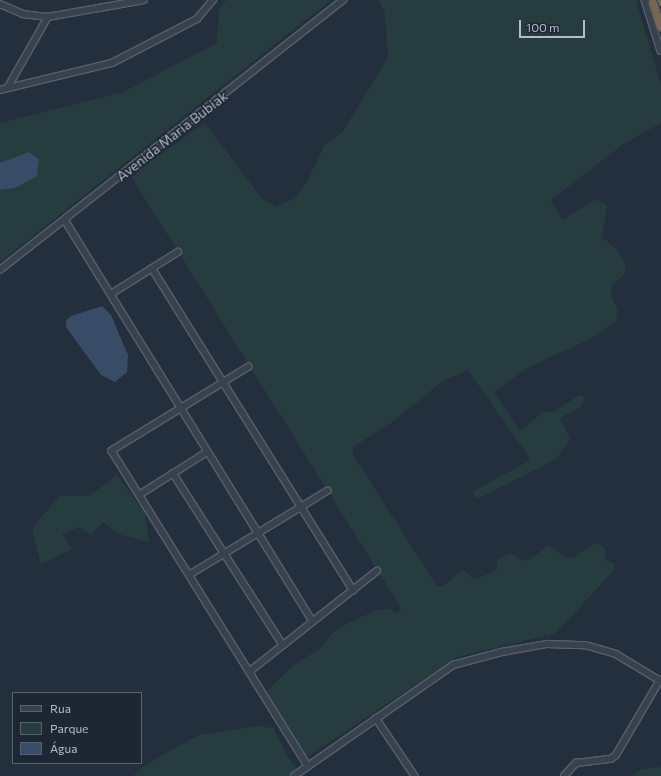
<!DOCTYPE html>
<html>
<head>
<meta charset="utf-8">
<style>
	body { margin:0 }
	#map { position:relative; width:661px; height:776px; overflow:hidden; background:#242f3e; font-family:Commissioner,sans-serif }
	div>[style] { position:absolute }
	.green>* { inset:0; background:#263c3f }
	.water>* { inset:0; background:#394c67 }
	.roads { filter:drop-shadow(1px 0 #565f6c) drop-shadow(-1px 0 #565f6c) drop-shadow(0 1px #565f6c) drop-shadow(0 -1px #565f6c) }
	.minor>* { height:5.5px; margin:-2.75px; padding:0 2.75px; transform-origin:2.75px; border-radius:2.75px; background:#38414e }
	.highway>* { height:8px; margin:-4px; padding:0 4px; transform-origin:4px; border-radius:4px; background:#746855 }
	.bridges { filter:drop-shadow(1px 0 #434c59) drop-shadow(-1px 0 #434c59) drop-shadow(0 1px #434c59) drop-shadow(0 -1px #434c59) }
	.highway-bridge>* { height:8px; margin:-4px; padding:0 4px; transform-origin:4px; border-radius:4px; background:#746855 }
	span { translate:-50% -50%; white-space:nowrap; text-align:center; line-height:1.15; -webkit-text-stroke:3px #1d2633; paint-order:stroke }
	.street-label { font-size:14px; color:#b4bcc9 }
	.legend { position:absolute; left:12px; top:692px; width:130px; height:72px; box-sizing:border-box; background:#1d2633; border:1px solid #59626f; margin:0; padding:5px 7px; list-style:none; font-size:12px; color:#b4bcc9 }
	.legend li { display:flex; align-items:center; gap:8px; height:20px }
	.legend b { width:20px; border:1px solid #59626f }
	.scale { position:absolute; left:519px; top:20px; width:66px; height:18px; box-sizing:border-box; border:2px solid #b4bcc9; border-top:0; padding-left:5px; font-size:12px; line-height:14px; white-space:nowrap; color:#b4bcc9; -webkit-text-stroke:3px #1d2633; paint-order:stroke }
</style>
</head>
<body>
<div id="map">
	<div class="green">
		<i style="clip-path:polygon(226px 0,331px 0,0 262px,0 123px,123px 92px,217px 43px,219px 10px)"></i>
		<i style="clip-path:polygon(379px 0,636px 0,661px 85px,661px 123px,622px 145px,551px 200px,562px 220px,597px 199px,607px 205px,602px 237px,617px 250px,626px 264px,625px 274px,612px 285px,611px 296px,618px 309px,616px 321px,592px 338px,529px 367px,494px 392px,520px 431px,543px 412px,554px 412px,579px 395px,585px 397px,581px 406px,560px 418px,570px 439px,556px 459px,479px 498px,474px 497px,474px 491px,529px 461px,529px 457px,468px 370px,443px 381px,391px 423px,353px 447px,353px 455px,437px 586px,444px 586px,463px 569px,474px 579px,496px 571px,498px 559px,512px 553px,518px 559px,528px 561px,549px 545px,565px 558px,575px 557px,594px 543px,601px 545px,606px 551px,604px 560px,615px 564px,614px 570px,556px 633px,457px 657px,307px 757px,266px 692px,294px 665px,321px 648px,333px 633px,348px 623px,377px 610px,390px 609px,396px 613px,401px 611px,400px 606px,132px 178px,141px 168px,205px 123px,262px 199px,276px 206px,294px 199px,308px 180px,324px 146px,343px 131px,388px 57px,385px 14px)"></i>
		<i style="clip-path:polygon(117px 475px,145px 513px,149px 542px,118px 534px,103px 522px,91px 535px,80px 527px,62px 534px,72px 549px,41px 564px,32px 530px,44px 514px,60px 496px,89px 496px)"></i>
		<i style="clip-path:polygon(259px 726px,273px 728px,288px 757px,302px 776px,133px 776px,145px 765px,199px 735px)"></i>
		<i style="clip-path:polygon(661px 767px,661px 776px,632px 776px,642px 769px)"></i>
	</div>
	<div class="water">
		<i style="clip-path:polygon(29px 152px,39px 160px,37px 176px,15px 188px,0 190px,0 163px)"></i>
		<i style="clip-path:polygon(102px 306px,111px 315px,128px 355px,127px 372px,115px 382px,101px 375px,66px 327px,66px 321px,71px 316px)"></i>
	</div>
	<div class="roads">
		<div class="minor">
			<i style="left:645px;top:0;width:53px;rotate:72.6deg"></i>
			<i style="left:0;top:4px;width:25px;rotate:23deg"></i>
			<i style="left:23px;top:14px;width:25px;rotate:7deg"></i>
			<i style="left:48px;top:17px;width:97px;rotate:-10deg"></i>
			<i style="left:8px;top:87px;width:81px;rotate:-60.3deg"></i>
			<i style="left:0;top:90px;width:115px;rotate:-13.6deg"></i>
			<i style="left:112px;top:63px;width:96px;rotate:-27.4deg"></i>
			<i style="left:197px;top:19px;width:25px;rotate:-50deg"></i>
			<i style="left:65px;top:220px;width:471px;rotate:58.3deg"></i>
			<i style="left:152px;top:268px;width:380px;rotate:58deg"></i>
			<i style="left:0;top:270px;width:437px;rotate:-38.2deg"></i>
			<i style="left:111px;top:294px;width:79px;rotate:-32.1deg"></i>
			<i style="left:249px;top:367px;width:161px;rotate:148.5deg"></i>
			<i style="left:112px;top:451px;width:371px;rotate:58.1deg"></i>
			<i style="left:173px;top:473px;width:204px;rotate:57.4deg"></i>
			<i style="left:139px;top:495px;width:80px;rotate:-32.3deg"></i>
			<i style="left:189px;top:575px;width:162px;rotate:-31.3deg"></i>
			<i style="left:249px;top:672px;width:163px;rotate:-38.3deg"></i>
			<i style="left:376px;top:718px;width:70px;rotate:56.1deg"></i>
			<i style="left:294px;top:776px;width:194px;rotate:-34.9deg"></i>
			<i style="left:453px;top:665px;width:51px;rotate:-14.9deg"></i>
			<i style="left:502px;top:652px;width:46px;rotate:-10.1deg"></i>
			<i style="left:547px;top:644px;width:38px;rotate:2deg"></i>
			<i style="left:585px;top:645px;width:32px;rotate:16deg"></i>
			<i style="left:616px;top:654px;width:52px;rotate:31deg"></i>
			<i style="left:564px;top:776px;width:18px;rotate:-47deg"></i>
			<i style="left:576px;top:763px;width:35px;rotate:-7deg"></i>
			<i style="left:611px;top:759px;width:6px;rotate:-39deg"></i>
			<i style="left:616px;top:755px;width:87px;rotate:-59.6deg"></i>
		</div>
		<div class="highway">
			<i style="left:661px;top:0;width:1px;rotate:90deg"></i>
		</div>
	</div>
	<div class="bridges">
		<div class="highway-bridge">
			<i style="left:653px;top:3px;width:25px;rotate:72deg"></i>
		</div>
	</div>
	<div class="street-label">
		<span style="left:172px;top:136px;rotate:-38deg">Avenida Maria Bubiak</span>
	</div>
	<ul class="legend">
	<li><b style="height:5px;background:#38414e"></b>Rua</li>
	<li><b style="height:11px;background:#263c3f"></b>Parque</li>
	<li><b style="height:11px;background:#394c67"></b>Água</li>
	</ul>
	<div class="scale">100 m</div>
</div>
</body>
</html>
